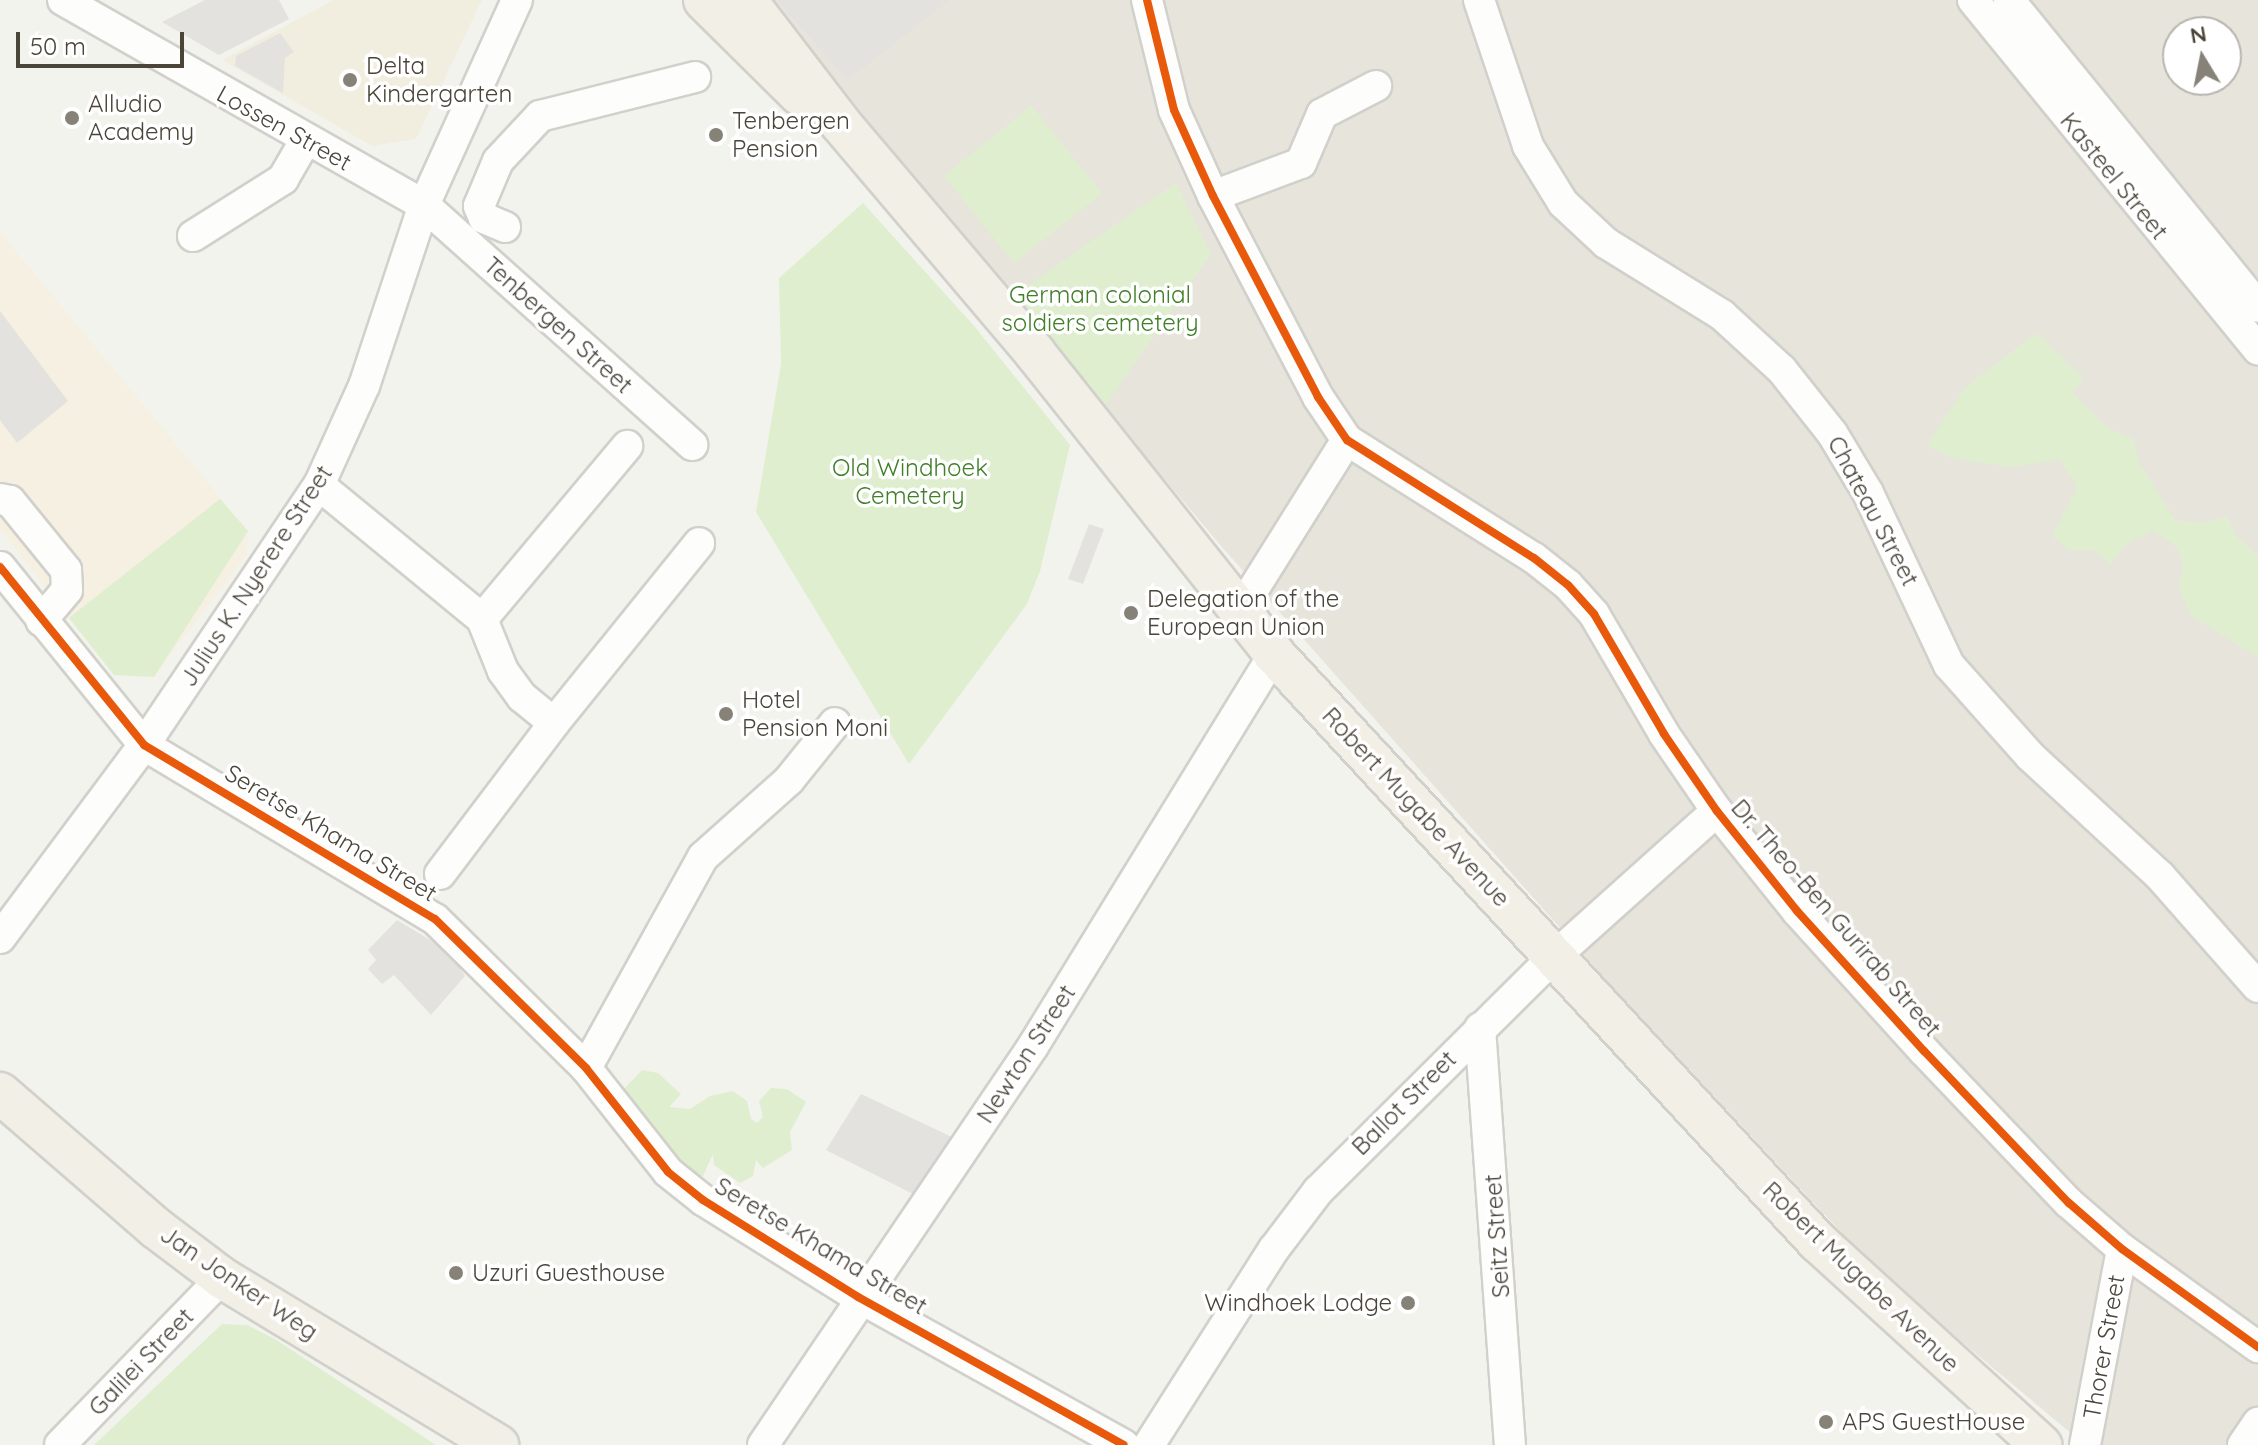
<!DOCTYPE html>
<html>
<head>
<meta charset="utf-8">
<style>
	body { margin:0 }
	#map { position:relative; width:2258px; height:1445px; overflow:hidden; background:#f3f3ee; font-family:Quicksand,sans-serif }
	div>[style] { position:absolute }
	.residential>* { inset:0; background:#e7e5db }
	.commercial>* { inset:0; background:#f5f0e1 }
	.education>* { inset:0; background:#f1eee0 }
	.green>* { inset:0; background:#deeece }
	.parking>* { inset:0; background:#e3e2de }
	.roads { filter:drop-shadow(2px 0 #d1d0cb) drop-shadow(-2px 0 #d1d0cb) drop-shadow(0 2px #d1d0cb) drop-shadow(0 -2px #d1d0cb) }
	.minor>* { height:30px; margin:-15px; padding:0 15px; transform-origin:15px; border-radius:15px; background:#fdfdfc }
	.major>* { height:40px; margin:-20px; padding:0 20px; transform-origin:20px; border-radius:20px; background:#f2f0e6 }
	.cycleway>* { height:8px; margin:-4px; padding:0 4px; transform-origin:4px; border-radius:4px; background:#e8590c }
	.dots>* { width:22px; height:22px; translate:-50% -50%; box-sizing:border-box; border:4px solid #fff; border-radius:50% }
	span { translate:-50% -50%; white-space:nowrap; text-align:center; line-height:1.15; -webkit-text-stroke:7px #fff; paint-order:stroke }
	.poi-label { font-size:24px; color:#4b4539 }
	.left { translate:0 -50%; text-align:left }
	.right { translate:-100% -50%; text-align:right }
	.street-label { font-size:24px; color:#4b4539 }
	.park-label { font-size:24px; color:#417f29 }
	.north { position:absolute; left:2162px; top:16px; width:80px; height:80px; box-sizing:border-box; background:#fff; border:2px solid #b7b5b0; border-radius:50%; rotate:350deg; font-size:22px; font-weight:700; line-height:32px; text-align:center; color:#4b4539 }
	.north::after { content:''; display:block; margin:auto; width:28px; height:36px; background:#868278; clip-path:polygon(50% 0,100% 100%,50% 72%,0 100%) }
	.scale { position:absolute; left:16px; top:32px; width:168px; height:36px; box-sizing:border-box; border:4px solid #4b4539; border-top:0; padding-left:10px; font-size:24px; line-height:28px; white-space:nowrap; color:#4b4539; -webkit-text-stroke:6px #fff; paint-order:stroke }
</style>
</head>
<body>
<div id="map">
	<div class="residential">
		<i style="clip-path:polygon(evenodd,760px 0,2258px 0,2258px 1445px,2085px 1445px,1877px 1271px,1608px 982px,1221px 546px,760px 0,2178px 32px,2226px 32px,2226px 80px,2178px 80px,2178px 32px)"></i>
	</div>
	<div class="commercial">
		<i style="clip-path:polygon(0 232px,248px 531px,247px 554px,154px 677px,114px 675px,0 529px)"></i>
	</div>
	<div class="education">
		<i style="clip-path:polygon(334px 0,482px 0,416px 139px,372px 146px,222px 60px)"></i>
	</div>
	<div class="green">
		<i style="clip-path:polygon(1031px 106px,1102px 193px,1014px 263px,944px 176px)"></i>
		<i style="clip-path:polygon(1176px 183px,1211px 254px,1104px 407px,1011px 297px)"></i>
		<i style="clip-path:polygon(863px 203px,975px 327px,1070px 445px,1040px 571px,1027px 604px,909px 764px,756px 512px,781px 364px,779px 278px)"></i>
		<i style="clip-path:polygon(2036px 333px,2083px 378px,2073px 394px,2107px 427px,2134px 440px,2138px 461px,2175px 520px,2199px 523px,2228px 517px,2235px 535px,2258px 556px,2258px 657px,2192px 616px,2179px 588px,2183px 564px,2178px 548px,2154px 530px,2128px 543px,2110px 564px,2096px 551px,2069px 550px,2052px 536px,2078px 486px,2059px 459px,2011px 467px,1955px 459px,1927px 445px,1965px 388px)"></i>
		<i style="clip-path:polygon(220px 499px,248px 531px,154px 677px,114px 675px,69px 618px)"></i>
		<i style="clip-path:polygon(642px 1070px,658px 1073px,681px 1094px,669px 1107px,690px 1109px,710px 1096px,733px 1091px,747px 1101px,751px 1119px,757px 1123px,763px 1117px,759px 1101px,771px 1088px,787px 1089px,806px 1102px,790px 1132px,792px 1150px,763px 1168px,756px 1160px,753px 1176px,740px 1183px,714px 1165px,713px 1154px,703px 1176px,692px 1176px,627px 1101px,624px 1089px)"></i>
		<i style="clip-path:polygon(222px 1324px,247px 1325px,275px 1339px,436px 1445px,94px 1445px)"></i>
	</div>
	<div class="parking">
		<i style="clip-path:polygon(205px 0,279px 0,289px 19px,219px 55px,162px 22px)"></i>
		<i style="clip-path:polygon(777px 0,950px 0,847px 81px)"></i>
		<i style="clip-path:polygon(280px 33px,294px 52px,285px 58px,283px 93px,235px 66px,236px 56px)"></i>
		<i style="clip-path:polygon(0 311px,68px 401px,17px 443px,0 420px)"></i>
		<i style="clip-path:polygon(1089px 524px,1104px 529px,1083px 584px,1068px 579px)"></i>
		<i style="clip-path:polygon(397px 920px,447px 950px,465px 976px,431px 1015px,394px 975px,382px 984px,368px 969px,376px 960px,368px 950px)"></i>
		<i style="clip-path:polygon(861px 1094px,952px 1137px,913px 1194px,826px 1150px)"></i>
	</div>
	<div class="roads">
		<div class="minor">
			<i style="left:63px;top:0;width:415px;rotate:29.6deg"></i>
			<i style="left:424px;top:205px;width:360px;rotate:41.8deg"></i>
			<i style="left:1147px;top:0;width:113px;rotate:76.2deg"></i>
			<i style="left:1174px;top:110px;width:94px;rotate:65.6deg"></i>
			<i style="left:1213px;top:196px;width:227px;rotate:62.4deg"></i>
			<i style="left:1318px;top:397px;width:52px;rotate:56deg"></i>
			<i style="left:1347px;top:440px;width:221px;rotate:32.3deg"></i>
			<i style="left:1534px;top:558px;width:43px;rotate:38.5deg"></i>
			<i style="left:1568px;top:585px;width:39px;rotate:48deg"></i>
			<i style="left:1594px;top:614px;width:139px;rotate:59.7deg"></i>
			<i style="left:1664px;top:734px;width:93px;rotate:55.5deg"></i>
			<i style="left:1717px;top:811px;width:128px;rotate:51.3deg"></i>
			<i style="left:1797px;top:911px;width:189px;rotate:47.8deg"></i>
			<i style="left:1924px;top:1051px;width:210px;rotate:46.4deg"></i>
			<i style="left:2069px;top:1203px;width:70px;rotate:41deg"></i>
			<i style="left:2122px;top:1249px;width:168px;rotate:35.8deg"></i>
			<i style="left:1479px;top:0;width:154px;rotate:71.4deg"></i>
			<i style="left:1528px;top:146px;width:67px;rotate:58.4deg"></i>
			<i style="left:1563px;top:203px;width:59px;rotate:42.9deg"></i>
			<i style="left:1606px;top:243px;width:137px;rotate:31.8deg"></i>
			<i style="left:1722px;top:315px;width:81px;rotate:42.5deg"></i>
			<i style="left:1782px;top:370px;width:80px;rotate:51.6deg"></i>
			<i style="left:1832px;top:433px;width:70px;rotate:59deg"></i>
			<i style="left:1868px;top:493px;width:190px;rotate:64.8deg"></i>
			<i style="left:1949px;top:665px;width:122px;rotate:48.3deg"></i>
			<i style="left:2030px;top:756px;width:177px;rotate:42.7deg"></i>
			<i style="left:2160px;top:876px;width:148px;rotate:48.6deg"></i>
			<i style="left:1973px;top:0;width:451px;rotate:50.8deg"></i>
			<i style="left:2009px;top:0;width:395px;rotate:50.9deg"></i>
			<i style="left:1213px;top:196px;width:94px;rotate:-20.6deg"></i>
			<i style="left:1301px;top:163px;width:53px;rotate:-66.8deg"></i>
			<i style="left:1322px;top:114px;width:61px;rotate:-27.4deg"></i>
			<i style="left:505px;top:227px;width:23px;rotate:-157deg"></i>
			<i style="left:484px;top:218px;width:13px;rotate:-113deg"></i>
			<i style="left:479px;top:206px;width:49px;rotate:-67.1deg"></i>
			<i style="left:498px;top:161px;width:62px;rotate:-47deg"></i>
			<i style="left:540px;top:116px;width:160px;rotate:-14.1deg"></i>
			<i style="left:193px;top:236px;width:107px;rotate:-32.3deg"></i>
			<i style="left:283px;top:179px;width:44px;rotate:-59.9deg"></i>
			<i style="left:319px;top:485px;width:211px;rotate:39.4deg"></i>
			<i style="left:482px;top:619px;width:56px;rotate:68deg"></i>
			<i style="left:503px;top:671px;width:32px;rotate:54deg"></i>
			<i style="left:522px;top:697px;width:41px;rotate:39.1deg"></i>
			<i style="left:554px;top:723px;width:231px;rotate:-51.1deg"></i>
			<i style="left:0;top:499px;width:10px;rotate:11deg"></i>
			<i style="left:10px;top:501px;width:89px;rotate:50.9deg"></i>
			<i style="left:66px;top:570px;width:20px;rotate:87deg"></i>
			<i style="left:67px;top:590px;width:40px;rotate:130deg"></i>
			<i style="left:0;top:567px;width:229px;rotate:51deg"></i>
			<i style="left:144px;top:745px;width:339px;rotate:30.9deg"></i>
			<i style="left:435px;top:919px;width:212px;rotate:44.6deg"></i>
			<i style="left:586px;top:1068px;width:132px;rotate:51.7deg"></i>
			<i style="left:668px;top:1172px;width:45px;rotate:38.7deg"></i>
			<i style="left:703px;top:1200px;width:183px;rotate:32deg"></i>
			<i style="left:858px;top:1297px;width:304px;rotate:29.1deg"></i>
			<i style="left:1239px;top:612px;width:203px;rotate:-57.9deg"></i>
			<i style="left:482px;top:619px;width:226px;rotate:-50deg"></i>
			<i style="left:440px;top:874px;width:189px;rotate:-52.9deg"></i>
			<i style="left:0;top:938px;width:241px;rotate:-53.3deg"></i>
			<i style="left:144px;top:745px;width:313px;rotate:-56.1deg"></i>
			<i style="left:319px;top:485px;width:109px;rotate:-65.6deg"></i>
			<i style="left:364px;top:386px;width:191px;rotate:-71.7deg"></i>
			<i style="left:424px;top:205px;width:225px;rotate:-65.6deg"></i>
			<i style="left:1480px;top:1028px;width:418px;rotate:85.9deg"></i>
			<i style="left:586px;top:1068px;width:241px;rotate:-61deg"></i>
			<i style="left:703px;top:857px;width:115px;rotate:-41.8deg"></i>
			<i style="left:789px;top:780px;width:73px;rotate:-51.1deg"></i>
			<i style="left:60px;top:1445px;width:233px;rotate:-45.9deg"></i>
			<i style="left:763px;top:1445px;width:482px;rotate:-55.9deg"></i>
			<i style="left:1033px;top:1046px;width:460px;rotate:-58.4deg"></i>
			<i style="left:1149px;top:1445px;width:232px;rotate:-57.5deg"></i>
			<i style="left:1274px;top:1249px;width:73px;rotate:-52.8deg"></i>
			<i style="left:1318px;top:1191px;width:332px;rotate:-44.8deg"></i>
			<i style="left:1554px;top:957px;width:219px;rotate:-41.9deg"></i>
			<i style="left:2085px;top:1445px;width:199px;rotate:-79.3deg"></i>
			<i style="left:2243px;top:1445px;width:27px;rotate:-56deg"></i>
		</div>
		<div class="major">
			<i style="left:704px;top:0;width:134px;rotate:44.7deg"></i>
			<i style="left:746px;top:0;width:156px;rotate:52.5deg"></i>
			<i style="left:841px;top:124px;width:300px;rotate:49.7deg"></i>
			<i style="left:1035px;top:353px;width:384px;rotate:51.5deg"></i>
			<i style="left:1274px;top:654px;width:801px;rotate:47.23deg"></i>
			<i style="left:1818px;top:1242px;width:302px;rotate:42.3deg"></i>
			<i style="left:0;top:1093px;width:206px;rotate:40.9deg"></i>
			<i style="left:156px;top:1228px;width:83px;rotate:37.1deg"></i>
			<i style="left:222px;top:1278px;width:323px;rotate:31.2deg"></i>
		</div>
	</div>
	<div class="cycleway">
		<i style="left:1147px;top:0;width:113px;rotate:76.2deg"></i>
		<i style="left:1174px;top:110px;width:94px;rotate:65.6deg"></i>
		<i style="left:1213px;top:196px;width:227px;rotate:62.4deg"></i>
		<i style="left:1318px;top:397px;width:52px;rotate:56deg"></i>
		<i style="left:1347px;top:440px;width:221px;rotate:32.3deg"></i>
		<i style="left:1534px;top:558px;width:43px;rotate:38.5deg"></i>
		<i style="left:1568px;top:585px;width:39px;rotate:48deg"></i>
		<i style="left:1594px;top:614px;width:139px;rotate:59.7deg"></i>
		<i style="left:1664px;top:734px;width:93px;rotate:55.5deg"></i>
		<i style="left:1717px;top:811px;width:128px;rotate:51.3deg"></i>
		<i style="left:1797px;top:911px;width:189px;rotate:47.8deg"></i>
		<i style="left:1924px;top:1051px;width:210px;rotate:46.4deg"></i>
		<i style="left:2069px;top:1203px;width:70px;rotate:41deg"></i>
		<i style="left:2122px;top:1249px;width:168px;rotate:35.8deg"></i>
		<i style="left:0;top:567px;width:229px;rotate:51deg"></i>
		<i style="left:144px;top:745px;width:339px;rotate:30.9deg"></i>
		<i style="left:435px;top:919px;width:212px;rotate:44.6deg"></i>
		<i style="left:586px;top:1068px;width:132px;rotate:51.7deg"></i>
		<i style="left:668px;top:1172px;width:45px;rotate:38.7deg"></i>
		<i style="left:703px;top:1200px;width:183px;rotate:32deg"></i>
		<i style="left:858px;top:1297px;width:304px;rotate:29.1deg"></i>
	</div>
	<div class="dots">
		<i style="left:350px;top:80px;background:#868278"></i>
		<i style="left:72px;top:118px;background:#868278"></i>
		<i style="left:716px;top:135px;background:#868278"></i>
		<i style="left:1131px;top:613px;background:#868278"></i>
		<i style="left:726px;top:714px;background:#868278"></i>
		<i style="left:456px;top:1273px;background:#868278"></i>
		<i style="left:1408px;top:1303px;background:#868278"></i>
		<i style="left:1826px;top:1422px;background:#868278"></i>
	</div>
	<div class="poi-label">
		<span class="left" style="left:366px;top:80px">Delta<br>Kindergarten</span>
		<span class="left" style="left:88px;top:118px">Alludio<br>Academy</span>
		<span class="left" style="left:732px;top:135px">Tenbergen<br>Pension</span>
		<span class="left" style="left:1147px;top:613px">Delegation of the<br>European Union</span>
		<span class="left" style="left:742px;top:714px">Hotel<br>Pension Moni</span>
		<span class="left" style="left:472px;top:1273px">Uzuri Guesthouse</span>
		<span class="right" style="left:1392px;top:1303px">Windhoek Lodge</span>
		<span class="left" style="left:1842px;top:1422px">APS GuestHouse</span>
	</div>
	<div class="street-label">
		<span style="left:284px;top:128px;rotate:29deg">Lossen Street</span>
		<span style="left:2114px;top:176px;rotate:51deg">Kasteel Street</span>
		<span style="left:558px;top:325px;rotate:42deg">Tenbergen Street</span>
		<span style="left:1873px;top:511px;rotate:62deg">Chateau Street</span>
		<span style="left:256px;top:576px;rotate:-57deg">Julius K. Nyerere Street</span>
		<span style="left:1416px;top:807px;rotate:47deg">Robert Mugabe Avenue</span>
		<span style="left:331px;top:833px;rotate:31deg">Seretse Khama Street</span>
		<span style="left:1836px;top:918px;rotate:49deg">Dr. Theo-Ben Gurirab Street</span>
		<span style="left:1026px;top:1054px;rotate:-57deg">Newton Street</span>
		<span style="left:1404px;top:1103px;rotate:-45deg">Ballot Street</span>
		<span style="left:1497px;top:1236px;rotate:-94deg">Seitz Street</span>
		<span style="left:821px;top:1246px;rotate:31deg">Seretse Khama Street</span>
		<span style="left:1861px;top:1277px;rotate:44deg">Robert Mugabe Avenue</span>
		<span style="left:239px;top:1283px;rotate:34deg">Jan Jonker Weg</span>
		<span style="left:2104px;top:1347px;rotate:-80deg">Thorer Street</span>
		<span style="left:141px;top:1362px;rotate:-46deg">Galilei Street</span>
	</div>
	<div class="park-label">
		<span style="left:1100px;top:309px">German colonial<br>soldiers cemetery</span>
		<span style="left:910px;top:482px">Old Windhoek<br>Cemetery</span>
	</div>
	<div class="north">N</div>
	<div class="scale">50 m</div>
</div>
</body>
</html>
